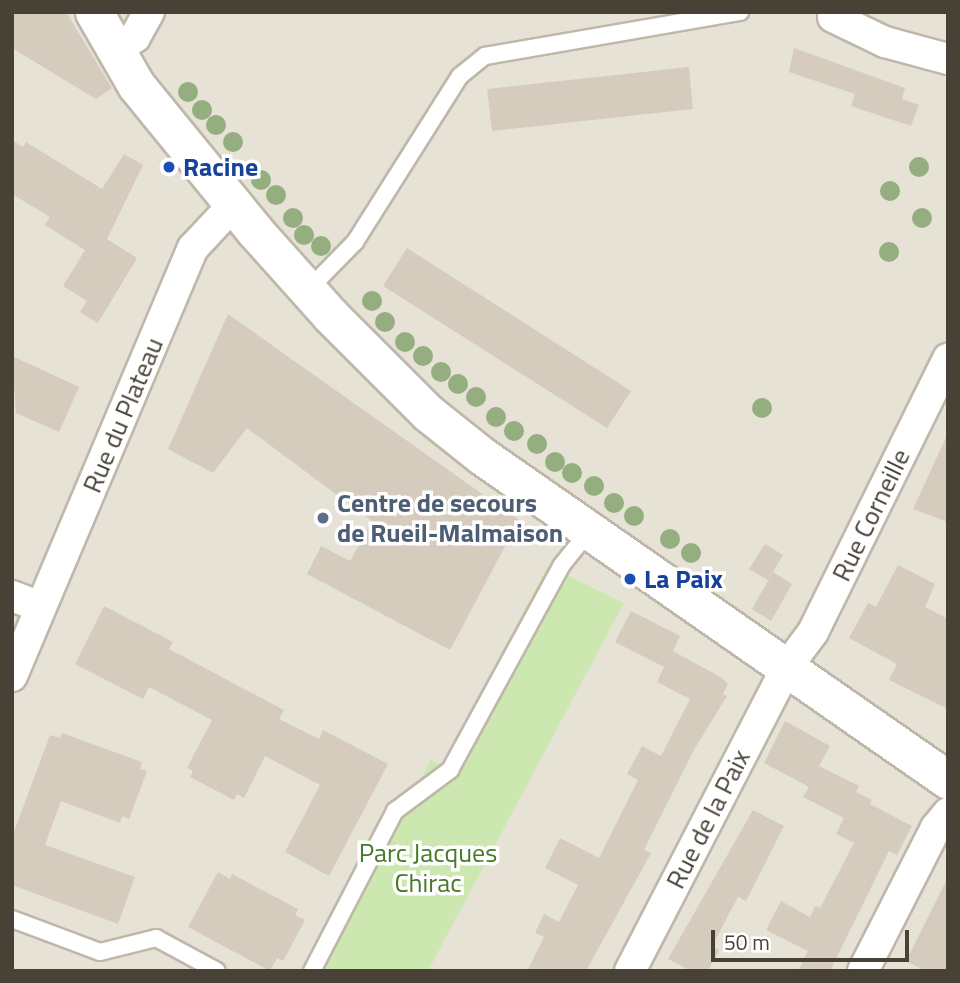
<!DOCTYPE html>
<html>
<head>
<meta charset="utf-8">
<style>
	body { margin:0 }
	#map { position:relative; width:960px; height:983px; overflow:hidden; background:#f4f0e8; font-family:"Titillium Web",sans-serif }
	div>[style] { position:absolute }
	.residential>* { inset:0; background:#e7e2d6 }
	.green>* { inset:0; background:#cde7b1 }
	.building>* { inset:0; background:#d5ccbd }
	.roads { filter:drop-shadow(2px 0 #bfb8aa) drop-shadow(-2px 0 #bfb8aa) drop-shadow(0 2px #bfb8aa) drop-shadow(0 -2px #bfb8aa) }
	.service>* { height:16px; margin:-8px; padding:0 8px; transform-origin:8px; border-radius:8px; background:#fff }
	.minor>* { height:30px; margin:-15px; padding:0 15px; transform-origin:15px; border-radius:15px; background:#fff }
	.tertiary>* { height:37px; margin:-18.5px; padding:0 18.5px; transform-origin:18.5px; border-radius:18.5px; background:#fff }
	.trees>* { width:20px; height:20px; margin:-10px; border-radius:50%; background:#94ae80 }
	.dots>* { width:19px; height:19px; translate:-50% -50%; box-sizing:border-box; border:4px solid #fff; border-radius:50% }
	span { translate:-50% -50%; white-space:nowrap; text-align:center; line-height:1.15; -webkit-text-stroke:7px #fff; paint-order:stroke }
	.transit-label { font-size:26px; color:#164399; font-weight:700 }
	.left { translate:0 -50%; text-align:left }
	.street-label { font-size:26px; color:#474136 }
	.service-label { font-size:26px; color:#4e5e75; font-weight:700 }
	.park-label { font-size:26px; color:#46782a }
	.frame { position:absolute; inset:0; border:14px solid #474136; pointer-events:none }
	.scale { position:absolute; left:711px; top:930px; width:198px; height:32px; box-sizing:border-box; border:4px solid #474136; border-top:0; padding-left:9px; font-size:21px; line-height:24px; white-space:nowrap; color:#474136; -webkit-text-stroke:5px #fff; paint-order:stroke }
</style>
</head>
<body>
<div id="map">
	<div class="residential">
		<i style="clip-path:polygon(12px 12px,948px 12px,948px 971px,12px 971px)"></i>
	</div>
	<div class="green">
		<i style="clip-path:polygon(548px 566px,624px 603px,428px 971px,318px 971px,431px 760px,442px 765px)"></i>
	</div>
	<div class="building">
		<i style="clip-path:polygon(12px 12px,66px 12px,112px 88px,96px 99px,12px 48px)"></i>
		<i style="clip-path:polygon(794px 48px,905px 88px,902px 99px,919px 105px,911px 126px,851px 106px,855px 94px,789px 72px)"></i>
		<i style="clip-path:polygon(689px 67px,693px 109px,492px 131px,487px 89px)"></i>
		<i style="clip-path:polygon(12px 140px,23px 147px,26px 142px,102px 189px,124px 154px,143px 165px,107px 239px,137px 258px,98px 323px,80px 312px,87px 301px,63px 286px,85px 250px,45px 225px,50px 217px,12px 194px)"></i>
		<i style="clip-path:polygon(407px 248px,631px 391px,607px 428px,383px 286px)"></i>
		<i style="clip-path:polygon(228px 314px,519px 520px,450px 650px,307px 574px,321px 546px,350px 561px,372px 521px,247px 428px,213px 473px,168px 449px)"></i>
		<i style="clip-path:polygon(12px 356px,79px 387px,59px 432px,16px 413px)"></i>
		<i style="clip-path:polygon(948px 433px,948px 522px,913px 509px)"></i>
		<i style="clip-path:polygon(765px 544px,783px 555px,768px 580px,749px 569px)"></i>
		<i style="clip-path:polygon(898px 565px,935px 584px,925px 607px,948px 619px,948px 709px,889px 680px,897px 664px,849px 638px,868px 603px,876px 607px)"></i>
		<i style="clip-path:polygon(773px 572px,792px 584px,771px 621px,752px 609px)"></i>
		<i style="clip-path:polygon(104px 606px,173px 642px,169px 649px,284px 710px,279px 719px,319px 739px,323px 730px,388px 764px,329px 876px,285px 852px,320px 785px,265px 756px,244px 798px,237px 794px,234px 800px,190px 777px,193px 771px,187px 768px,212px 720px,149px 687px,143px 699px,75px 664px)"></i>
		<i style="clip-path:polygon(631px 611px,680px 636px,673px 651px,722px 678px,728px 684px,723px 694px,727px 696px,695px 748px,644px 850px,651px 853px,586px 971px,527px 971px,544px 937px,535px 933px,544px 914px,559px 922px,578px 885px,545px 868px,560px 838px,599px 858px,638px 780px,627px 774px,642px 746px,661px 756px,690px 699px,657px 682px,664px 667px,615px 642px)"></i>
		<i style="clip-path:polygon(785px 721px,830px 746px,819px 766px,859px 786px,856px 792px,872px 800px,870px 804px,912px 826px,897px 855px,889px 851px,830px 971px,798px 971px,808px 951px,766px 930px,781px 901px,810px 917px,815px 906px,820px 908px,854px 843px,836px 834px,844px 818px,803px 797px,809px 787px,764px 763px)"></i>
		<i style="clip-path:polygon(62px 733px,142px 762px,140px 769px,147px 771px,129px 819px,122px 816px,120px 823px,61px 801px,45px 845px,135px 877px,118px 924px,12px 885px,12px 837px,50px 735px,60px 738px)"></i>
		<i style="clip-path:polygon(753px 810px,784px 826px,746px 901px,738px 897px,712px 946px,719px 950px,708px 971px,691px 971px,668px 959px)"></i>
		<i style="clip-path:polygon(218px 872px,230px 879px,232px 874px,298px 909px,295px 915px,305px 920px,283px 961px,277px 958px,270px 971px,188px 927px)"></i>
		<i style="clip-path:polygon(948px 877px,948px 971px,925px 971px,906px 961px)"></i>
	</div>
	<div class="roads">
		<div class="service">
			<i style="left:308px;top:290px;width:67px;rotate:-45.6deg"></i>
			<i style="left:355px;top:242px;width:196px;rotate:-57.7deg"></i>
			<i style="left:460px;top:76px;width:32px;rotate:-39deg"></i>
			<i style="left:485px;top:56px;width:259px;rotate:-9.8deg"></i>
			<i style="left:12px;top:919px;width:94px;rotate:20.6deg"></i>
			<i style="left:100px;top:952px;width:58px;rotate:-14deg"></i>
			<i style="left:156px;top:938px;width:69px;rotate:28.4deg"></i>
			<i style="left:312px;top:971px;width:180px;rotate:-62.6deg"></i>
			<i style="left:395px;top:811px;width:69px;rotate:-36.7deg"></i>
			<i style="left:450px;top:770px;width:232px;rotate:-61.4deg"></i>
			<i style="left:561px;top:566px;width:45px;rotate:-51.3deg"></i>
		</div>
		<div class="minor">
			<i style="left:833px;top:17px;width:58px;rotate:25.7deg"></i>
			<i style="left:885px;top:42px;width:65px;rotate:15.1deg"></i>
			<i style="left:116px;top:50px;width:23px;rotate:-34deg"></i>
			<i style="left:135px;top:37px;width:29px;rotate:-61deg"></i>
			<i style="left:12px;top:596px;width:30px;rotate:21deg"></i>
			<i style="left:12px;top:676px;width:465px;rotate:-67.1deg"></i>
			<i style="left:193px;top:248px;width:60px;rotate:-47deg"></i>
			<i style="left:630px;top:971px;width:342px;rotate:-62.7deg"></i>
			<i style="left:787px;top:667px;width:44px;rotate:-53.4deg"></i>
			<i style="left:813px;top:632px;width:305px;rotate:-63.7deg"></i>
			<i style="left:863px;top:971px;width:161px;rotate:-63deg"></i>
			<i style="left:936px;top:828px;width:19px;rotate:-51deg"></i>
		</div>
		<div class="tertiary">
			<i style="left:94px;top:12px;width:84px;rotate:60.1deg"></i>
			<i style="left:136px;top:85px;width:188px;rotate:50.8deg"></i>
			<i style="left:255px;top:231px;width:113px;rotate:48.2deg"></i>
			<i style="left:330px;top:315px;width:139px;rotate:45deg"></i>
			<i style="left:428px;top:413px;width:69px;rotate:38.5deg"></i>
			<i style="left:482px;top:456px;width:568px;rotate:34.81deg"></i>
		</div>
	</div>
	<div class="trees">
		<i style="left:188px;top:92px"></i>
		<i style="left:202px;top:110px"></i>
		<i style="left:216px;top:125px"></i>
		<i style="left:233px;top:142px"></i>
		<i style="left:919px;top:167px"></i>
		<i style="left:261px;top:180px"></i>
		<i style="left:890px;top:191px"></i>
		<i style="left:276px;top:195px"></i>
		<i style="left:293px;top:218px"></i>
		<i style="left:922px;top:218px"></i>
		<i style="left:304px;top:235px"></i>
		<i style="left:321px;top:246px"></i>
		<i style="left:889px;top:252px"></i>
		<i style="left:372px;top:301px"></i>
		<i style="left:385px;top:322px"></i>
		<i style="left:405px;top:342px"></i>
		<i style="left:423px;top:356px"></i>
		<i style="left:441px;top:372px"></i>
		<i style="left:458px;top:384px"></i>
		<i style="left:476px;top:397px"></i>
		<i style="left:762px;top:408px"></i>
		<i style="left:496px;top:417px"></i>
		<i style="left:514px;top:431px"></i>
		<i style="left:537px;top:444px"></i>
		<i style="left:555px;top:462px"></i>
		<i style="left:572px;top:473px"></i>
		<i style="left:594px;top:486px"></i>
		<i style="left:614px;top:503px"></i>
		<i style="left:634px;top:516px"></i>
		<i style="left:670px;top:539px"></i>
		<i style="left:691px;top:553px"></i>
	</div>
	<div class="dots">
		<i style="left:169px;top:167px;background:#1a4fb4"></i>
		<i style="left:323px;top:518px;background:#5c6f8a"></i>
		<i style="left:630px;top:579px;background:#1a4fb4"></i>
	</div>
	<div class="transit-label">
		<span class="left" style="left:183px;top:167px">Racine</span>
		<span class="left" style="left:644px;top:579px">La Paix</span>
	</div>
	<div class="street-label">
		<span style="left:123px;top:415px;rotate:-67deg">Rue du Plateau</span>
		<span style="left:871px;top:515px;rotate:-64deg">Rue Corneille</span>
		<span style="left:708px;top:819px;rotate:-63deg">Rue de la Paix</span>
	</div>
	<div class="service-label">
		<span class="left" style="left:337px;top:518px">Centre de secours<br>de Rueil-Malmaison</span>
	</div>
	<div class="park-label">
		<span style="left:428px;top:868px">Parc Jacques<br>Chirac</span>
	</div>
	<div class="frame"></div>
	<div class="scale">50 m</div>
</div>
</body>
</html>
